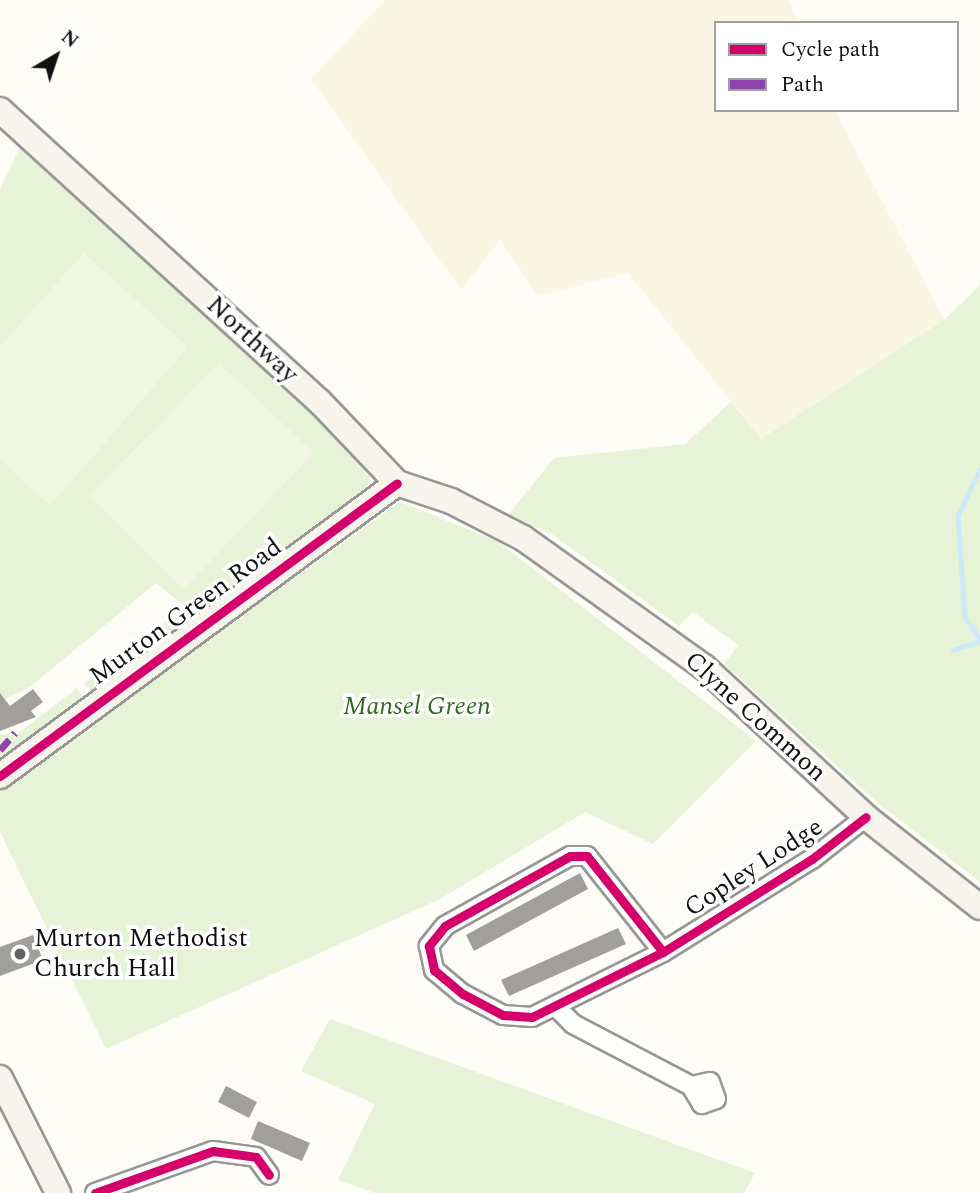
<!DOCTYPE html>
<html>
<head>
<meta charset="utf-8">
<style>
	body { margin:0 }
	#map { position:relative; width:980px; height:1193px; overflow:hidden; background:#fdfcf7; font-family:Spectral,serif }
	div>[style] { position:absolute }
	.farmland>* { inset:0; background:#f9f7e4 }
	.green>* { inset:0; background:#e7f3d7 }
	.pitch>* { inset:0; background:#f0f6e1 }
	.stream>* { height:4.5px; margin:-2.25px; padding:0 2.25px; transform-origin:2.25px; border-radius:2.25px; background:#cde8f7 }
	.building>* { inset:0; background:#a19f9c }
	.roads { filter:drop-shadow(2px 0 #979795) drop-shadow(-2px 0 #979795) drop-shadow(0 2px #979795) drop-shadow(0 -2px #979795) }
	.street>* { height:18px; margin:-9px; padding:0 9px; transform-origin:9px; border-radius:9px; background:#fffffe }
	.secondary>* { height:24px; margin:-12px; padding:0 12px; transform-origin:12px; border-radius:12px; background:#f6f4eb }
	.quiet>* { height:7px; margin-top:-3.5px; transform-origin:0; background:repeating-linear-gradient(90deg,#8e44ad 0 14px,transparent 0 21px) }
	.cycleway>* { height:9px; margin:-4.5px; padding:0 4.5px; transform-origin:4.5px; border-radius:4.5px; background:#d6006c }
	.dots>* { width:19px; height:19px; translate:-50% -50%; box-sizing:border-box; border:4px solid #fff; border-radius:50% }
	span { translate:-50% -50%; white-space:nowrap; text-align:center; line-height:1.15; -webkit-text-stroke:7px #fff; paint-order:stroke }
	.street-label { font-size:26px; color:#111 }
	.park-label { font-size:26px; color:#2f6b1f; font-style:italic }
	.poi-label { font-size:26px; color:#111 }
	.left { translate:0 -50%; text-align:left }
	.legend { position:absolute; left:714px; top:21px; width:245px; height:91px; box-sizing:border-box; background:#fff; border:2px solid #a0a0a0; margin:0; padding:9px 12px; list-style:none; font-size:21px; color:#111 }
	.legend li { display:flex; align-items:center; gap:14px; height:35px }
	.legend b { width:35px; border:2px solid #a0a0a0 }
	.north { position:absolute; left:21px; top:21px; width:70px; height:70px; -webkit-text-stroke:5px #fff; paint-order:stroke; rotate:39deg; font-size:19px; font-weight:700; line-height:28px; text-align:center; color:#111 }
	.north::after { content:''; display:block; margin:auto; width:24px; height:32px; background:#111; clip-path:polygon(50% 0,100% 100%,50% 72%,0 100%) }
</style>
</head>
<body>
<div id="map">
	<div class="farmland">
		<i style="clip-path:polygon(385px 0,788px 0,798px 23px,716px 23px,716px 110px,835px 110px,944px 320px,761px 439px,628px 273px,538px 296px,500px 240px,461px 290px,311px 79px)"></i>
	</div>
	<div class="green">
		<i style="clip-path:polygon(20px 147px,65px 176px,317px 415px,370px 477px,367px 491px,96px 698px,84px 683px,186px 607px,156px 583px,31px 686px,0 702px,0 189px)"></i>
		<i style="clip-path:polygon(980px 285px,980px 882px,878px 803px,724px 664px,738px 645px,693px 612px,679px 626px,553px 535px,509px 514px,554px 458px,685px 444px,731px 402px,761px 439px,944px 320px)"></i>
		<i style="clip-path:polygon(400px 502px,497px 541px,756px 741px,653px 844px,585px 812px,440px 899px,106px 1049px,0 832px,0 789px)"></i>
		<i style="clip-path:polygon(77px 688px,88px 704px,0 770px,0 734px,17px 734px)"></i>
		<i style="clip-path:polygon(330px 1019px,755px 1173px,744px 1193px,375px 1193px,338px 1180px,375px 1104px,301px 1071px)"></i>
	</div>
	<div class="pitch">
		<i style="clip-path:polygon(84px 253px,188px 347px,50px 506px,0 459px,0 346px)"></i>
		<i style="clip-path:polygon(219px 363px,314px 453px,184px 589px,89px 496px)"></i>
	</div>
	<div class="stream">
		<i style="left:980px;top:470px;width:51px;rotate:115.6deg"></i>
		<i style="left:958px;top:516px;width:100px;rotate:86deg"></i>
		<i style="left:965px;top:616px;width:27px;rotate:57deg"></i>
		<i style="left:953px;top:650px;width:28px;rotate:-18deg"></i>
	</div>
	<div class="building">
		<i style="clip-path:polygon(33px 689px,43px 702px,31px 711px,36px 717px,0 731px,0 693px,10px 706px)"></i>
		<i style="clip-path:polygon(580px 873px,588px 889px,474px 951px,466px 935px)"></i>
		<i style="clip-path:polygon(618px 928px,626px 944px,509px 996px,501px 980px)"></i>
		<i style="clip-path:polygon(33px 935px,43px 960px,0 976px,0 947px)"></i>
		<i style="clip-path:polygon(226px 1086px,257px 1102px,249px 1118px,218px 1102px)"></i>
		<i style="clip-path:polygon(258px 1121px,310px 1143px,302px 1161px,251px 1139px)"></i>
	</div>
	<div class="roads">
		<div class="street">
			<i style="left:663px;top:952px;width:122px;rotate:-128.4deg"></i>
			<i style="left:587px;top:856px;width:17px;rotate:180deg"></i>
			<i style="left:570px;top:856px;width:143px;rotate:150.8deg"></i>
			<i style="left:445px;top:926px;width:26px;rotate:129deg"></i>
			<i style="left:429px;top:946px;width:25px;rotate:78deg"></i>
			<i style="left:434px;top:970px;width:38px;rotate:40deg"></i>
			<i style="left:463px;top:994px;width:45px;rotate:27.7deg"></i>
			<i style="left:503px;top:1015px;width:29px;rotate:4deg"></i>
			<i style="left:532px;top:1017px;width:146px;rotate:-26.4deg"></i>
			<i style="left:663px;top:952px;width:176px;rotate:-32deg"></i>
			<i style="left:812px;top:859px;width:68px;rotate:-37.9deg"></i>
			<i style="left:555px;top:1006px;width:25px;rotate:45deg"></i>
			<i style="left:573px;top:1024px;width:133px;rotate:27.7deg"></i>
			<i style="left:691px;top:1086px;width:19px;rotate:-12deg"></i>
			<i style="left:710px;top:1082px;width:18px;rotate:71deg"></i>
			<i style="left:716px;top:1099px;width:15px;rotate:160deg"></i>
			<i style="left:702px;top:1104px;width:21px;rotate:-121deg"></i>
			<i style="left:95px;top:1193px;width:125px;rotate:-19.6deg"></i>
			<i style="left:213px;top:1151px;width:43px;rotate:7.9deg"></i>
			<i style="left:256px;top:1157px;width:22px;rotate:54deg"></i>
		</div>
		<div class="secondary">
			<i style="left:0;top:110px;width:432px;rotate:42.4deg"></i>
			<i style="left:319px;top:401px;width:113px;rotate:46.4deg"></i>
			<i style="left:397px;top:483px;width:57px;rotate:18.4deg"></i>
			<i style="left:451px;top:501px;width:81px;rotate:27.2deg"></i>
			<i style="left:523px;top:538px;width:222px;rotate:35.5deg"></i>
			<i style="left:704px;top:667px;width:221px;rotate:42.8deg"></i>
			<i style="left:866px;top:817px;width:145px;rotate:38.3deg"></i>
			<i style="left:0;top:776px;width:493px;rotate:-36.4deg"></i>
			<i style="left:0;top:1078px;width:129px;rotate:63.2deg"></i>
		</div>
	</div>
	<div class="quiet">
		<i style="left:0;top:750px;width:23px;rotate:-49deg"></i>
	</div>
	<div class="cycleway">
		<i style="left:0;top:776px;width:493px;rotate:-36.4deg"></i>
		<i style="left:663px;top:952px;width:122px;rotate:-128.4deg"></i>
		<i style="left:587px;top:856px;width:17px;rotate:180deg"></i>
		<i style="left:570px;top:856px;width:143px;rotate:150.8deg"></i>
		<i style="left:445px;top:926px;width:26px;rotate:129deg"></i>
		<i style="left:429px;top:946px;width:25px;rotate:78deg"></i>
		<i style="left:434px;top:970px;width:38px;rotate:40deg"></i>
		<i style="left:463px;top:994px;width:45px;rotate:27.7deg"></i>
		<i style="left:503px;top:1015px;width:29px;rotate:4deg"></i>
		<i style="left:532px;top:1017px;width:146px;rotate:-26.4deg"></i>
		<i style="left:663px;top:952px;width:176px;rotate:-32deg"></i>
		<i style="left:812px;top:859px;width:68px;rotate:-37.9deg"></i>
		<i style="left:95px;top:1193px;width:125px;rotate:-19.6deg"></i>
		<i style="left:213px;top:1151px;width:43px;rotate:7.9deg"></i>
		<i style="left:256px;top:1157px;width:22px;rotate:54deg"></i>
	</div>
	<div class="dots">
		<i style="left:20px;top:954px;background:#646362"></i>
	</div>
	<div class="street-label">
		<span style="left:252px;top:340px;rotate:43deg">Northway</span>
		<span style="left:186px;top:612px;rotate:-36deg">Murton Green Road</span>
		<span style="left:755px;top:717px;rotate:42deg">Clyne Common</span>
		<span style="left:754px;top:868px;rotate:-33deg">Copley Lodge</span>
	</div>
	<div class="park-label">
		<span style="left:417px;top:707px">Mansel Green</span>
	</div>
	<div class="poi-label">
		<span class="left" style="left:34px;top:954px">Murton Methodist<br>Church Hall</span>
	</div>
	<ul class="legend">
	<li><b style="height:9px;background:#d6006c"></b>Cycle path</li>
	<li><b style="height:9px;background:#8e44ad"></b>Path</li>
	</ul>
	<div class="north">N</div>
</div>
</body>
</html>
